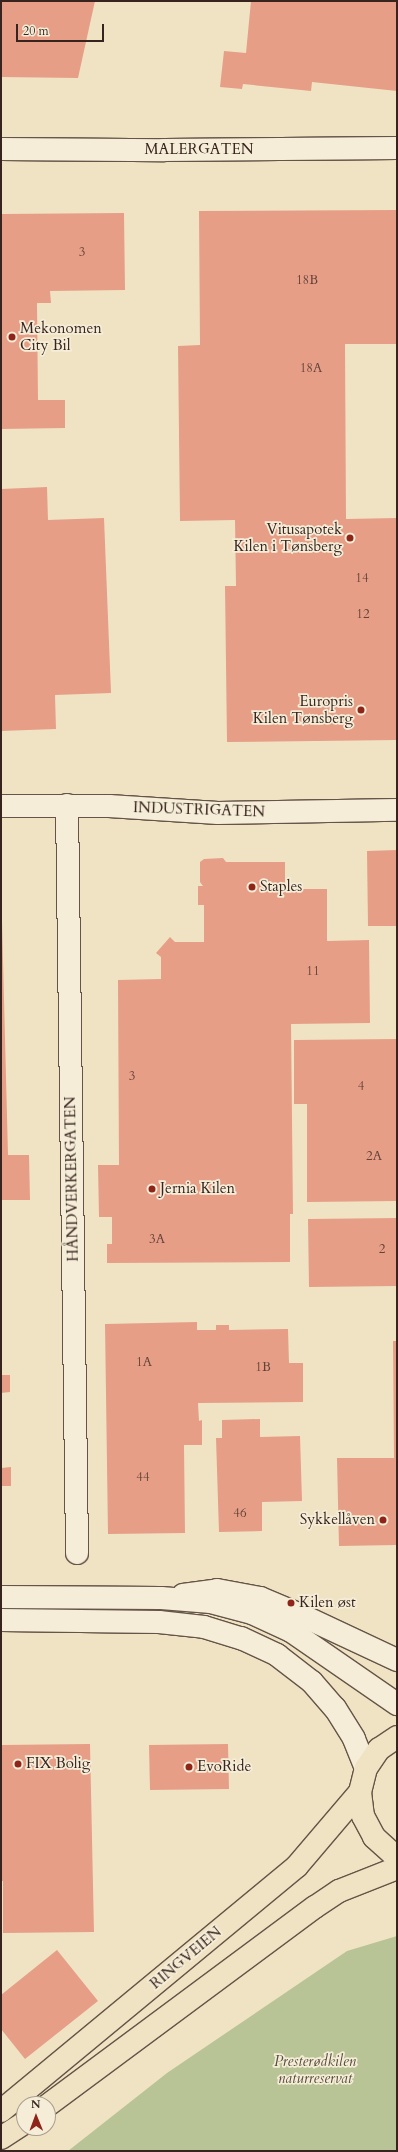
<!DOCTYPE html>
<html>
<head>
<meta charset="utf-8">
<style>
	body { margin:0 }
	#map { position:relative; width:398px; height:2152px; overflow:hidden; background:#f0e3c3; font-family:Cardo,serif }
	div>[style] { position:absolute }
	.green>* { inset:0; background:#b8c495 }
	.building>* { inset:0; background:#e69e86 }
	.roads { filter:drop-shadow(1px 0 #655447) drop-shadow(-1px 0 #655447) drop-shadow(0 1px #655447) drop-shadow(0 -1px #655447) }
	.street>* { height:22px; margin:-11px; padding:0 11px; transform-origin:11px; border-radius:11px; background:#f5edd8 }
	.secondary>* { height:22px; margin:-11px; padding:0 11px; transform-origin:11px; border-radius:11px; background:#f5edd8 }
	.primary>* { height:22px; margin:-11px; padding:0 11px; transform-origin:11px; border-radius:11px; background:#f0e3c3 }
	.dots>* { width:11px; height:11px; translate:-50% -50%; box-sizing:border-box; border:2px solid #f5edd8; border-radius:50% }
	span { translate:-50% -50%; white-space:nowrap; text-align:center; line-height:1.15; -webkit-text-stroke:3.5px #f5edd8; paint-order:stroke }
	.number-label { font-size:13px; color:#634238 }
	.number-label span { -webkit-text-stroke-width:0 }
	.street-label { font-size:15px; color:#37241e }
	.poi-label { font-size:15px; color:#37241e }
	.left { translate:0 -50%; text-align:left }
	.right { translate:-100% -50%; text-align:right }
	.park-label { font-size:15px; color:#574c3c; font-style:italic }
	.frame { position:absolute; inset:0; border:2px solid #37241e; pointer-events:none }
	.north { position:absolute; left:16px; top:2096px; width:40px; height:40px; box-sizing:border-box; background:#f5edd8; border:1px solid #a99d8e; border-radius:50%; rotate:359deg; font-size:11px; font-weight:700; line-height:16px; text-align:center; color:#37241e }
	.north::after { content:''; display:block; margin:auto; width:14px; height:18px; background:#8f2418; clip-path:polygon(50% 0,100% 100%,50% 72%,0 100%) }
	.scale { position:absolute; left:16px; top:24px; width:88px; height:18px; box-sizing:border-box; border:2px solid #37241e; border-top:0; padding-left:5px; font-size:12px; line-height:14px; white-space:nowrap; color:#37241e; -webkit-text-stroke:3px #f5edd8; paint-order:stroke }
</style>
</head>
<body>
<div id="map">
	<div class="green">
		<i style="clip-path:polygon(397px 1936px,397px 2151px,68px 2151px,167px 2073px,347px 1951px)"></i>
	</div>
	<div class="building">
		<i style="clip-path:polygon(1px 1px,95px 1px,78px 78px,1px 77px)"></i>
		<i style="clip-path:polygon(251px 1px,397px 1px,397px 91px,312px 82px,311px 91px,243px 84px,242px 89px,220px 87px,224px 51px,246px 53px)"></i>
		<i style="clip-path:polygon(397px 210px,397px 344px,345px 344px,346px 519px,397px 518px,397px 740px,227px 742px,225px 586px,236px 586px,235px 520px,180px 521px,178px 346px,200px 345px,199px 211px)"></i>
		<i style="clip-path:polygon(124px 213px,125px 290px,50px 291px,51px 303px,37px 303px,38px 400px,65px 400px,65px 428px,1px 429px,1px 214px)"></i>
		<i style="clip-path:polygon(47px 487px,48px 520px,104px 518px,111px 693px,55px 695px,56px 729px,1px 731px,1px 489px)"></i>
		<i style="clip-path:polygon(397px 850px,397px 926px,368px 926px,367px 851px)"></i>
		<i style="clip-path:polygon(223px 858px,226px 862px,285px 862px,285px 889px,327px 889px,327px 941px,369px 940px,370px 1023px,291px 1024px,293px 1214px,290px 1214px,290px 1262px,107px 1263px,107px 1244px,112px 1244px,112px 1217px,99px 1217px,98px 1165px,119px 1165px,118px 980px,161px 979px,161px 957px,156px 953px,170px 937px,175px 942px,204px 942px,204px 905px,198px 905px,198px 886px,203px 886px,200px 882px,200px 862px,204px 859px)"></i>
		<i style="clip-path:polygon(1px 882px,8px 1155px,29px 1155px,30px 1200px,1px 1200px)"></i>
		<i style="clip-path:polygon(397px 1039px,397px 1201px,307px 1202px,307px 1104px,294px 1104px,294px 1040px)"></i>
		<i style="clip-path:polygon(397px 1218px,397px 1286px,309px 1287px,308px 1219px)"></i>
		<i style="clip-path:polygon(197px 1322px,197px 1330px,216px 1330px,216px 1325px,229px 1325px,229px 1330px,288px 1329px,289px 1363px,303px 1363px,303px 1402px,198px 1403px,199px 1421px,202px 1420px,202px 1445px,184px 1445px,185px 1533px,108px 1534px,105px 1324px)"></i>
		<i style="clip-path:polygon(393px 1341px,397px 1341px,397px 1545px,339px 1546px,337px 1458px,394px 1458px)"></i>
		<i style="clip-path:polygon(1px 1375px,10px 1375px,10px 1392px,1px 1393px)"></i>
		<i style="clip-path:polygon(260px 1419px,260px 1437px,300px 1436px,302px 1501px,262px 1502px,262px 1531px,219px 1532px,216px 1438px,222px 1438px,222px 1420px)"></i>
		<i style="clip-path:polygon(11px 1467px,11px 1486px,1px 1486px,1px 1468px)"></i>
		<i style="clip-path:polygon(90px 1744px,94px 1932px,3px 1933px,3px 1881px,1px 1881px,2px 1745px)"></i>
		<i style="clip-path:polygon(228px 1744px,229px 1789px,150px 1790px,149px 1745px)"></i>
		<i style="clip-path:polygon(57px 1950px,98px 2001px,25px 2059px,1px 2029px,1px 1995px)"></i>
	</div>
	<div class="roads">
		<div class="street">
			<i style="left:1px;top:149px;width:163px;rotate:0.4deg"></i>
			<i style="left:164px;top:150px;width:233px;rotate:-0.5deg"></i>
			<i style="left:67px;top:805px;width:748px;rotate:89.23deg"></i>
			<i style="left:1px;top:806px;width:108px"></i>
			<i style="left:109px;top:806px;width:109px;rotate:3.7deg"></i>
			<i style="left:218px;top:813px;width:179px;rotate:-1deg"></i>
			<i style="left:183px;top:1595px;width:34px;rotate:-8deg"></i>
			<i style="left:217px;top:1590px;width:44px;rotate:10.5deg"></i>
			<i style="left:260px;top:1598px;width:47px;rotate:22.7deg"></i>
			<i style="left:303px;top:1616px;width:104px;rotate:25.1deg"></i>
		</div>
		<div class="secondary">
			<i style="left:1px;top:1597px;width:160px;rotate:0.4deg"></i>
			<i style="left:161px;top:1598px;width:50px;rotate:4.6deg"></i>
			<i style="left:211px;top:1602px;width:42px;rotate:15deg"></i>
			<i style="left:252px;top:1613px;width:43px;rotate:24.8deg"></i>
			<i style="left:291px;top:1631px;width:129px;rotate:34.6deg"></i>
			<i style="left:1px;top:1620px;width:158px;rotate:0.7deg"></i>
			<i style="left:159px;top:1622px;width:45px;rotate:6.3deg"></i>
			<i style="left:204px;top:1627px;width:39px;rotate:17deg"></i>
			<i style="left:241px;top:1638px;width:40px;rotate:25deg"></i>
			<i style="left:277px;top:1655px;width:44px;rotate:37.6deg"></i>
			<i style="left:312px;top:1682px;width:35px;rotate:49deg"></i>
			<i style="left:335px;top:1708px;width:36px;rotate:58deg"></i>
			<i style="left:354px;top:1739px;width:31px;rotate:68deg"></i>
		</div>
		<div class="primary">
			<i style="left:397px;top:1737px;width:22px;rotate:146deg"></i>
			<i style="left:379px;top:1749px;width:23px;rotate:124deg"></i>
			<i style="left:366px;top:1768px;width:25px;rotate:104deg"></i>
			<i style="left:360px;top:1792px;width:24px;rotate:83deg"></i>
			<i style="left:363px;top:1816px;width:24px;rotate:62deg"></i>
			<i style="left:374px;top:1837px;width:24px;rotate:42deg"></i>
			<i style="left:392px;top:1853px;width:5px;rotate:22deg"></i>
			<i style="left:48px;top:2105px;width:332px;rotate:-36.6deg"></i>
			<i style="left:315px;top:1907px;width:29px;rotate:-34deg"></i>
			<i style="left:339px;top:1891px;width:62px;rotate:-21.6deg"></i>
			<i style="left:1px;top:2111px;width:384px;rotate:-39.6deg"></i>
			<i style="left:297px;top:1866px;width:97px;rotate:-49.6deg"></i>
			<i style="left:1px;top:2138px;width:27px;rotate:-33deg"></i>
		</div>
	</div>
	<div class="dots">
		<i style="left:12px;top:337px;background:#8f2418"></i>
		<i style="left:350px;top:538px;background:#8f2418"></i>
		<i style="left:361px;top:710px;background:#8f2418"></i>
		<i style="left:252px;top:887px;background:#8f2418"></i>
		<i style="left:152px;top:1189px;background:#8f2418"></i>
		<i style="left:383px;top:1520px;background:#8f2418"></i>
		<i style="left:291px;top:1603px;background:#8f2418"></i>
		<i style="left:18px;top:1764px;background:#8f2418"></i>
		<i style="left:189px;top:1767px;background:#8f2418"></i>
	</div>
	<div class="number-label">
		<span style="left:82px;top:252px">3</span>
		<span style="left:307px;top:280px">18B</span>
		<span style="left:311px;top:368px">18A</span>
		<span style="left:362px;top:578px">14</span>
		<span style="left:363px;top:614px">12</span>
		<span style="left:313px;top:971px">11</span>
		<span style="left:132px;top:1076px">3</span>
		<span style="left:361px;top:1086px">4</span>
		<span style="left:374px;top:1156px">2A</span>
		<span style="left:157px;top:1239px">3A</span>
		<span style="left:382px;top:1249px">2</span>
		<span style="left:144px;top:1362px">1A</span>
		<span style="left:263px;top:1367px">1B</span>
		<span style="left:143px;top:1477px">44</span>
		<span style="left:240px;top:1513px">46</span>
	</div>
	<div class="street-label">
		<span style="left:199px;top:150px">MALERGATEN</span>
		<span style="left:199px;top:810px;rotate:2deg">INDUSTRIGATEN</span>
		<span style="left:72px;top:1179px;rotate:-91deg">HÅNDVERKERGATEN</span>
		<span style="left:186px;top:1958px;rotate:-40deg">RINGVEIEN</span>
	</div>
	<div class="poi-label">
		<span class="left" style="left:20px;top:337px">Mekonomen<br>City Bil</span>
		<span class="right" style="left:342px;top:538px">Vitusapotek<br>Kilen i Tønsberg</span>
		<span class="right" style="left:353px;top:710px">Europris<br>Kilen Tønsberg</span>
		<span class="left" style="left:260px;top:887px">Staples</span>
		<span class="left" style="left:160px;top:1189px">Jernia Kilen</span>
		<span class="right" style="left:375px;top:1520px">Sykkellåven</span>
		<span class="left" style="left:299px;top:1603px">Kilen øst</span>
		<span class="left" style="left:26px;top:1764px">FIX Bolig</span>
		<span class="left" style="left:197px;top:1767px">EvoRide</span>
	</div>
	<div class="park-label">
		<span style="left:315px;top:2070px">Presterødkilen<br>naturreservat</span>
	</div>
	<div class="frame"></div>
	<div class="north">N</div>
	<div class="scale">20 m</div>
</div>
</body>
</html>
